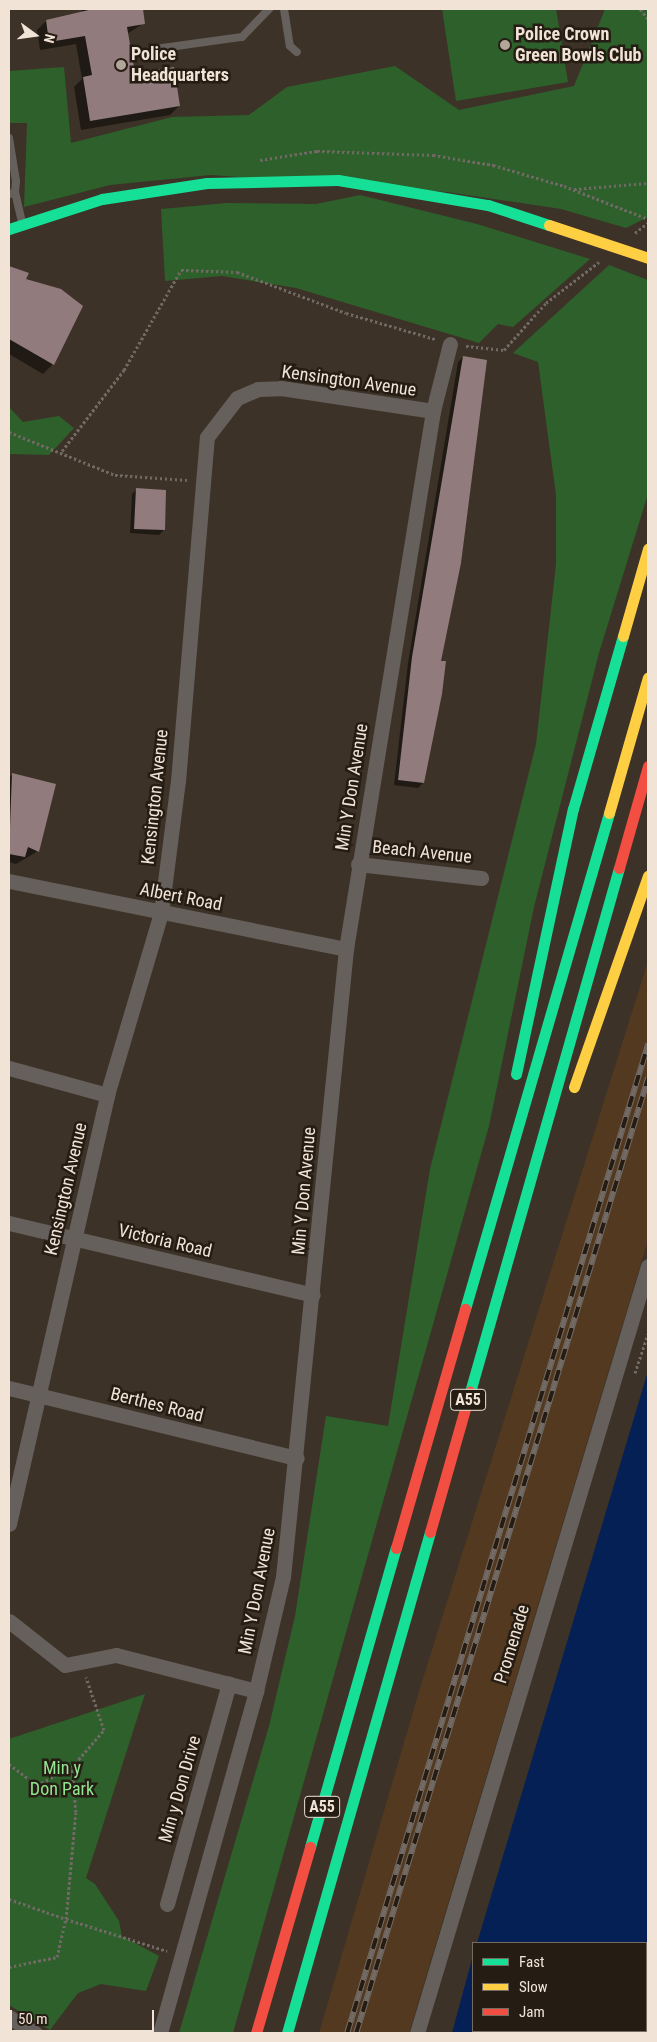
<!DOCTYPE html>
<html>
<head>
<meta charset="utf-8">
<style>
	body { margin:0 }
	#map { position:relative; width:657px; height:2042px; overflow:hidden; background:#3d3227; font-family:"Roboto Condensed",sans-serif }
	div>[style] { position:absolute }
	.built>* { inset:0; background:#523920 }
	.green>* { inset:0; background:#2d602b }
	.water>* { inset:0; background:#052054 }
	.shadow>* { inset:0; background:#0007 }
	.stream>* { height:5.5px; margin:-2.75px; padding:0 2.75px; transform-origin:2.75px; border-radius:2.75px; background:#052054 }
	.building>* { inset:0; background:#917b7c }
	.path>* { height:3px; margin-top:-1.5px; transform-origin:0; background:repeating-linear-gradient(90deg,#706964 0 2.5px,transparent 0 5px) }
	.lane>* { height:8px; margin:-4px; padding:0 4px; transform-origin:4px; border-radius:4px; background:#65605c }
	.street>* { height:15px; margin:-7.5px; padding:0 7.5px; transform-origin:7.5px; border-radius:7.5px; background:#65605c }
	.fast>* { height:11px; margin:-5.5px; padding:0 5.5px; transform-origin:5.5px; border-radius:5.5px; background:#16e098 }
	.slow>* { height:11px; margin:-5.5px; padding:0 5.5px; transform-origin:5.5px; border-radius:5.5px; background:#ffcf43 }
	.jam>* { height:11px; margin:-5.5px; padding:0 5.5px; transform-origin:5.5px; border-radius:5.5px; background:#f24e42 }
	.rail>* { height:5.5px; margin-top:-2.75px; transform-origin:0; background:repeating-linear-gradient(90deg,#251c13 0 11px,#726b65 0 22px); box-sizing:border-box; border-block:1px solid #726b65 }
	.dots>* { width:14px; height:14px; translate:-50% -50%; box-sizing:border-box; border:2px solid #251c13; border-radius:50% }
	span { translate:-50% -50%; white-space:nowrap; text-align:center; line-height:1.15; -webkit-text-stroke:5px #251c13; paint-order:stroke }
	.shield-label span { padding:1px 4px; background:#251c13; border:1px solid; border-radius:4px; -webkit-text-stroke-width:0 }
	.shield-label { font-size:16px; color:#f1e3d6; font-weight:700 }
	.poi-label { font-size:18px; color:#f1e3d6; font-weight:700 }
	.left { translate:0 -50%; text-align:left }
	.street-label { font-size:18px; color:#f1e3d6 }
	.park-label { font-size:18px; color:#92e590 }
	.frame { position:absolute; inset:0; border:10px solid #f1e3d6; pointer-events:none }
	.legend { position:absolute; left:472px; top:1942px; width:175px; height:90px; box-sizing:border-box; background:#251c13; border:1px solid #776c61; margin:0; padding:6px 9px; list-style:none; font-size:15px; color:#f1e3d6 }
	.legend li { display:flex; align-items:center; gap:10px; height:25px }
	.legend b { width:25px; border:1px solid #776c61 }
	.north { position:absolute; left:10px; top:10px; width:50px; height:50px; -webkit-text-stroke:4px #251c13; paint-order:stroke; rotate:104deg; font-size:14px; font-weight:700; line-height:20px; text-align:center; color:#f1e3d6 }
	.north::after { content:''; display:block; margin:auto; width:18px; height:22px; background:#f1e3d6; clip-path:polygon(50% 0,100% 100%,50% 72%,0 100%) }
	.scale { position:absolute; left:10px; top:2010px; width:144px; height:22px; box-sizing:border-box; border:2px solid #f1e3d6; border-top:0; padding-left:6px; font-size:15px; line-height:18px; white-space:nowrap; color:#f1e3d6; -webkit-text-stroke:4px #251c13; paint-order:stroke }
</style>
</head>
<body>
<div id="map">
	<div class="built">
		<i style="clip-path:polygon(648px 961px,648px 1240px,409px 2033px,319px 2033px,420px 1688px)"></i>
	</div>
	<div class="green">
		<i style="clip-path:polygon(442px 9px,556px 9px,568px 82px,456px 101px)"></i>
		<i style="clip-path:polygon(605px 9px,648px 9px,648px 217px,626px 228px,561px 209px,447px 192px,211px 175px,110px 185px,24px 207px,27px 123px,9px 123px,9px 71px,64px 67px,71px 143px,172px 117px,249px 115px,287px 87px,395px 66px,459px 110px,574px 86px)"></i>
		<i style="clip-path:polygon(360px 195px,477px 224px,590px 259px,513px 327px,498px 324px,479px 343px,296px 288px,222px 276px,165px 281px,161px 209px,227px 203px,316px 204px)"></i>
		<i style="clip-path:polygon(609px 265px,648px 280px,648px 494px,599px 653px,534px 907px,489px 1126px,233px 2033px,179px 2033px,269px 1726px,295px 1616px,326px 1416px,388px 1426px,430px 1169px,536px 744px,556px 564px,556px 495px,538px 362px,513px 353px)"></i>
		<i style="clip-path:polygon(9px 407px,23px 422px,59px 416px,74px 428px,49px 455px,9px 454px)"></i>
		<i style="clip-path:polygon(145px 1694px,86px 1878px,95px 1884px,119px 1921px,122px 1936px,159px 1956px,146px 1991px,101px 1984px,78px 1993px,50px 2030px,9px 2005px,9px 1739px)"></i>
	</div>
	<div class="water">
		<i style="clip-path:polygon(648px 1371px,648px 2033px,452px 2033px,473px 1955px,473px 2031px,646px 2031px,646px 1943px,477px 1943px)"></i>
	</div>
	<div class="shadow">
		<i style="clip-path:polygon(82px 9px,142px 9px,144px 23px,127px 34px,134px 75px,179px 106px,170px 115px,81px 130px,74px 87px,82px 79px,76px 44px,40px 50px,37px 30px,46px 21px,83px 15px)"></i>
		<i style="clip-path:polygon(9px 267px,27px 274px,24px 279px,81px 306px,53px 364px,43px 374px,9px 354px)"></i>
		<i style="clip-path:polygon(463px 357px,440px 662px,423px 783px,418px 788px,394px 785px,408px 663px,458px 362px)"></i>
		<i style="clip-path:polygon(137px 489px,164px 530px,159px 535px,130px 533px,132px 494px)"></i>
		<i style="clip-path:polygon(13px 774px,38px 851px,16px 864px,9px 862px,9px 778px)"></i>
	</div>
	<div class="stream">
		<i style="left:9px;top:2032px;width:2px;rotate:27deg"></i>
	</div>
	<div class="building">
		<i style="clip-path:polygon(93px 9px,143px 9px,145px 24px,127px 27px,135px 73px,174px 67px,180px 106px,90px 121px,83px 77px,92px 75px,85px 36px,49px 42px,46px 20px)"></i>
		<i style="clip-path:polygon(9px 266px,29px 273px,26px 279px,61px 289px,83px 306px,54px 365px,9px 339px)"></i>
		<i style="clip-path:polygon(463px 356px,487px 360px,461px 563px,441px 661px,446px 661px,442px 694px,424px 783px,398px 780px,412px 657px)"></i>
		<i style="clip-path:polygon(136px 488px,166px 490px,165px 530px,134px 529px)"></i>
		<i style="clip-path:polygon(12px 773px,56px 784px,39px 852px,28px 847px,25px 857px,9px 854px)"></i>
	</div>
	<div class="path">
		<i style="left:640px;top:9px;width:13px;rotate:51deg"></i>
		<i style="left:260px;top:160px;width:58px;rotate:-9deg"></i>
		<i style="left:317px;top:151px;width:116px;rotate:2deg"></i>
		<i style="left:433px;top:155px;width:61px;rotate:9.5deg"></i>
		<i style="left:493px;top:165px;width:74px;rotate:16.5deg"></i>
		<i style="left:564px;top:186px;width:90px;rotate:21.4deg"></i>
		<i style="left:574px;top:189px;width:74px;rotate:-4.6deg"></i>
		<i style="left:635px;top:233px;width:16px;rotate:-38deg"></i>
		<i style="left:466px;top:346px;width:38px;rotate:6deg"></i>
		<i style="left:504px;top:350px;width:63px;rotate:-48.2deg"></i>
		<i style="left:546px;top:303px;width:67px;rotate:-37.7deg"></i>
		<i style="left:9px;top:432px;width:114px;rotate:22.1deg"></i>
		<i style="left:115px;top:475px;width:72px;rotate:4deg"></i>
		<i style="left:62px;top:451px;width:102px;rotate:-52.6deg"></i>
		<i style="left:124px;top:370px;width:115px;rotate:-60.3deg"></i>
		<i style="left:181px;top:270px;width:56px;rotate:2deg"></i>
		<i style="left:237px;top:272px;width:116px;rotate:20.6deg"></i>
		<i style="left:346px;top:313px;width:93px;rotate:16.3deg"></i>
		<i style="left:635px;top:1373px;width:41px;rotate:-71.6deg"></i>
		<i style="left:9px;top:1764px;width:35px;rotate:37deg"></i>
		<i style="left:37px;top:1785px;width:39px;rotate:-27deg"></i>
		<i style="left:9px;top:1899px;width:60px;rotate:19.3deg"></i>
		<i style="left:66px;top:1919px;width:107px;rotate:-84.7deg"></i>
		<i style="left:76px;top:1812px;width:45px;rotate:-95.1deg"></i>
		<i style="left:72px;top:1767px;width:49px;rotate:-49.1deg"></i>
		<i style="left:104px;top:1730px;width:56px;rotate:-108.8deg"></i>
		<i style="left:9px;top:1967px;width:49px;rotate:-11.8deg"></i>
		<i style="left:57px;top:1957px;width:39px;rotate:-77deg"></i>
		<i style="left:66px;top:1919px;width:106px;rotate:17.6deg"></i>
	</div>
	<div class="lane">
		<i style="left:284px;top:9px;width:37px;rotate:81deg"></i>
		<i style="left:290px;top:46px;width:9px;rotate:41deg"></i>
		<i style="left:155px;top:49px;width:88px;rotate:-7.9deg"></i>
		<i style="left:242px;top:37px;width:39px;rotate:-46deg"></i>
		<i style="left:9px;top:138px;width:44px;rotate:80.8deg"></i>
		<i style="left:16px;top:181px;width:12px;rotate:95deg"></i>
		<i style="left:15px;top:193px;width:6px;rotate:171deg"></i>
		<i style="left:15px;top:192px;width:31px;rotate:77deg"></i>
	</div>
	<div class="street">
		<i style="left:358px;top:864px;width:124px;rotate:6.5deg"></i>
		<i style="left:9px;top:881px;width:344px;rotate:11.4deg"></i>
		<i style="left:9px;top:1068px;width:102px;rotate:15.4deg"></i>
		<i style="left:9px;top:1223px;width:312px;rotate:13.3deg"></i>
		<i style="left:9px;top:1388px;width:296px;rotate:13.7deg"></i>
		<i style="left:9px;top:1524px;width:440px;rotate:-77.1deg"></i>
		<i style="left:107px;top:1095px;width:190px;rotate:-73.5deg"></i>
		<i style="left:161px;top:913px;width:133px;rotate:-82.7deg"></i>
		<i style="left:178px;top:781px;width:345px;rotate:-85.2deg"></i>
		<i style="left:207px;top:437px;width:49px;rotate:-52.4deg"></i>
		<i style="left:237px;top:398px;width:23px;rotate:-23deg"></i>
		<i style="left:258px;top:389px;width:23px;rotate:-2deg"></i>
		<i style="left:281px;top:388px;width:154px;rotate:8.6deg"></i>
		<i style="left:9px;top:1621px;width:71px;rotate:38.2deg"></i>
		<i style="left:65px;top:1665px;width:52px;rotate:-11.1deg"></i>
		<i style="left:116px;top:1655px;width:145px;rotate:14.4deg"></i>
		<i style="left:167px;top:1904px;width:229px;rotate:-74.3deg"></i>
		<i style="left:9px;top:2017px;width:31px;rotate:32deg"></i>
		<i style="left:160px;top:2033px;width:355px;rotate:-74.3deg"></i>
		<i style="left:256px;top:1691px;width:117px;rotate:-76.7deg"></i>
		<i style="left:283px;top:1577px;width:631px;rotate:-84.27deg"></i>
		<i style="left:346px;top:949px;width:545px;rotate:-80.81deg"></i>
		<i style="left:433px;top:411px;width:69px;rotate:-75.8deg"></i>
		<i style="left:417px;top:2033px;width:801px;rotate:-73.24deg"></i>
	</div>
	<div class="fast">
		<i style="left:9px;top:229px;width:98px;rotate:-17.9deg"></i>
		<i style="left:102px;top:199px;width:106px;rotate:-8.7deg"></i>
		<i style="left:207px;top:183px;width:131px;rotate:-1.3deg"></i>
		<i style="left:338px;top:180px;width:152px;rotate:9.5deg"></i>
		<i style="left:488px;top:205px;width:64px;rotate:18.2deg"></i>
		<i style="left:516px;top:1074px;width:271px;rotate:-77.9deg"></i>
		<i style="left:573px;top:809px;width:180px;rotate:-73.9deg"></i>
		<i style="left:465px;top:1309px;width:516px;rotate:-73.81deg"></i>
		<i style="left:470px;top:1392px;width:545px;rotate:-74.13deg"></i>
		<i style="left:310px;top:1847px;width:311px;rotate:-74deg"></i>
		<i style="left:287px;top:2033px;width:521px;rotate:-74.07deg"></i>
	</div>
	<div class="slow">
		<i style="left:549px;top:225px;width:104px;rotate:18.4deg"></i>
		<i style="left:623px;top:636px;width:91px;rotate:-74deg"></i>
		<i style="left:609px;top:813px;width:141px;rotate:-74deg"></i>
		<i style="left:574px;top:1087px;width:224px;rotate:-70.7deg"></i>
	</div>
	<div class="jam">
		<i style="left:619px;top:868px;width:106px;rotate:-74.1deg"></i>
		<i style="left:430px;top:1532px;width:146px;rotate:-74.1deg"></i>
		<i style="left:396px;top:1548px;width:249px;rotate:-73.9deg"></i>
		<i style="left:256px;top:2033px;width:194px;rotate:-73.8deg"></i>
	</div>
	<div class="rail">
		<i style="left:347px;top:2033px;width:1034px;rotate:-73.07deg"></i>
		<i style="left:356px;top:2033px;width:999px;rotate:-73deg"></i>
	</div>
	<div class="dots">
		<i style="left:505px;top:45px;background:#b2a599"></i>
		<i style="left:121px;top:65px;background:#b2a599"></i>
	</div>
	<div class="shield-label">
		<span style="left:468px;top:1400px">A55</span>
		<span style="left:322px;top:1807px">A55</span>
	</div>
	<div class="poi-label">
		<span class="left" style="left:515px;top:45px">Police Crown<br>Green Bowls Club</span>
		<span class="left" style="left:131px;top:65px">Police<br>Headquarters</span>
	</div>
	<div class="street-label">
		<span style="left:349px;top:381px;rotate:8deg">Kensington Avenue</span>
		<span style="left:352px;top:787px;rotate:-81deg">Min Y Don Avenue</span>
		<span style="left:155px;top:797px;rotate:-84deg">Kensington Avenue</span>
		<span style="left:422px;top:852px;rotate:6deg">Beach Avenue</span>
		<span style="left:181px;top:897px;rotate:11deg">Albert Road</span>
		<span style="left:66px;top:1189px;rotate:-77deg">Kensington Avenue</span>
		<span style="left:304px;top:1191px;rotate:-85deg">Min Y Don Avenue</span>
		<span style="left:165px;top:1241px;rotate:13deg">Victoria Road</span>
		<span style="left:157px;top:1405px;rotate:14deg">Berthes Road</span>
		<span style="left:257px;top:1591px;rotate:-79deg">Min Y Don Avenue</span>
		<span style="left:512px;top:1644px;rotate:-73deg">Promenade</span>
		<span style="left:180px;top:1789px;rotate:-74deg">Min y Don Drive</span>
	</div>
	<div class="park-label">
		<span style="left:62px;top:1779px">Min y<br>Don Park</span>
	</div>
	<div class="frame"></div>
	<ul class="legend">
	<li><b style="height:6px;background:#16e098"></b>Fast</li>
	<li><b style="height:6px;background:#ffcf43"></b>Slow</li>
	<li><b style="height:6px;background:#f24e42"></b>Jam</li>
	</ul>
	<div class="north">N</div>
	<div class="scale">50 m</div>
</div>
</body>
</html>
